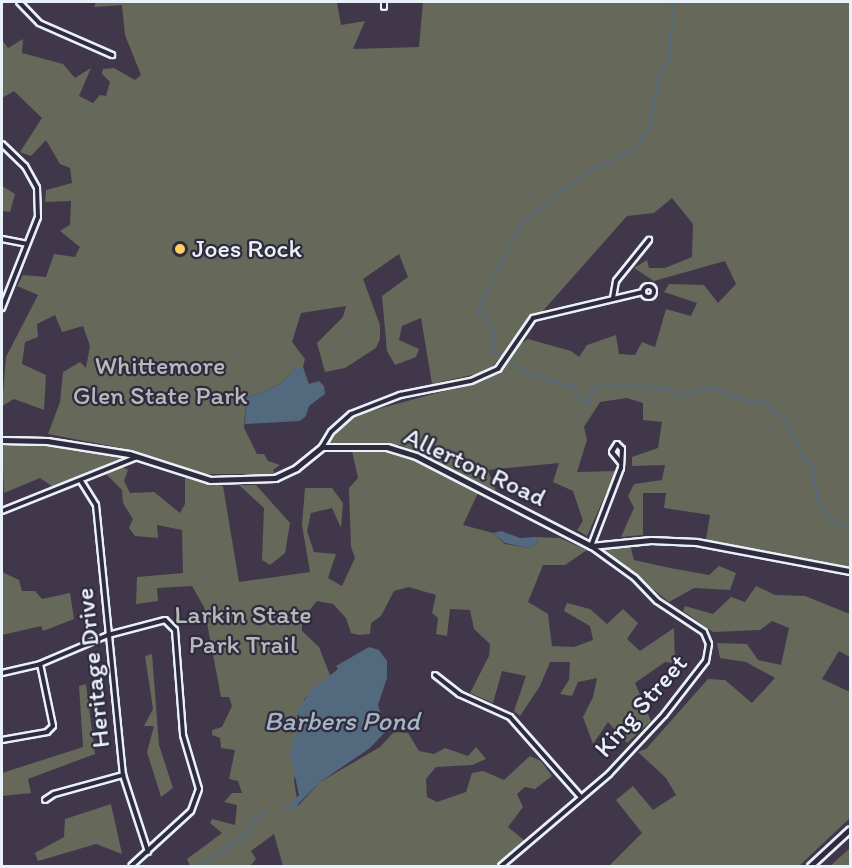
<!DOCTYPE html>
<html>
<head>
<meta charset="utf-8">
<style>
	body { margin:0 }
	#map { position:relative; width:852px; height:868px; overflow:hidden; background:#41374b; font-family:Itim,sans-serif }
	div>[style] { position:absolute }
	.green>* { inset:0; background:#666859 }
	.water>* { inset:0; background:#53697e }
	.stream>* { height:1.5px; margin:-0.75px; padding:0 0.75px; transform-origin:0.75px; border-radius:0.75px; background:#53697e }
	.roads { filter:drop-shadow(2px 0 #e8f1f8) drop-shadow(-2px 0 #e8f1f8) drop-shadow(0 2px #e8f1f8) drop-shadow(0 -2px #e8f1f8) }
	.street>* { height:4px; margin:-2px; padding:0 2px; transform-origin:2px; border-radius:2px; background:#2f2a3d }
	.street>.ring { margin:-2px; padding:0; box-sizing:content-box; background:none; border:4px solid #2f2a3d; border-radius:50% }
	.secondary>* { height:5px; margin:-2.5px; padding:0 2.5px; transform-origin:2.5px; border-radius:2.5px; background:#2f2a3d }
	.primary>* { height:5px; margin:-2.5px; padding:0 2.5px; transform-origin:2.5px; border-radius:2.5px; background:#2f2a3d }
	.dots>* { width:16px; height:16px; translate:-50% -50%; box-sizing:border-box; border:3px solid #2f2a3d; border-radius:50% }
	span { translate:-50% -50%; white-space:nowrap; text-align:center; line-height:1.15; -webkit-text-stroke:4.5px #2f2a3d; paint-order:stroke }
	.poi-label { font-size:26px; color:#e8f1f8 }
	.left { translate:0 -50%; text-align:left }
	.park-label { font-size:26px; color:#b4bab8 }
	.street-label { font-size:26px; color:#e8f1f8 }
	.water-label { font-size:27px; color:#a5b4c1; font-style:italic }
	.frame { position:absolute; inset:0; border:3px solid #e8f1f8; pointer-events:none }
</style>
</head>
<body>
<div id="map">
	<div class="green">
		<i style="clip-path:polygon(96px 2px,337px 2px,341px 25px,365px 21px,353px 49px,419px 47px,423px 2px,850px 2px,850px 568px,706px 540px,710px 515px,664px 508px,666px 493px,643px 493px,643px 535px,621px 537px,634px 508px,628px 496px,634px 484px,662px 480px,665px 465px,632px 466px,632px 457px,658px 448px,662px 422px,643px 420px,643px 403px,627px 398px,600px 402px,584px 427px,587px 440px,577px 472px,616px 471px,587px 536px,577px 530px,583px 521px,573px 491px,553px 482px,559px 463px,488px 470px,496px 491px,401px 445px,328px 444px,344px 424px,363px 413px,485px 380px,501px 369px,518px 345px,528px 339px,571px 351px,579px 357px,587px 345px,616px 335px,619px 354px,635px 355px,642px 342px,655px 347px,666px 309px,691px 316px,697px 303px,664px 292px,669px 284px,704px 285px,718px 303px,736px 284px,725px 261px,654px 281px,634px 268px,647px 260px,649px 268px,665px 268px,692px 257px,693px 224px,672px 198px,654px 213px,627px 216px,541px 313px,534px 313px,489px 371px,432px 384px,421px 318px,402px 326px,399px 340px,419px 349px,416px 357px,395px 365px,387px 351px,382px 296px,408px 277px,399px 254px,363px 279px,380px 325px,380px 339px,376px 348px,345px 368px,325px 372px,317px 343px,343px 317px,346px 306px,301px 313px,292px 342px,305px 359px,303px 367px,296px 367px,280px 384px,246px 398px,244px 428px,257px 454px,264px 454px,268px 461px,280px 465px,273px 470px,275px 474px,205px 474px,121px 448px,48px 434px,60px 402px,63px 372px,80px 362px,86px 368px,90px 346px,83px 326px,62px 332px,55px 315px,37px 324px,38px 337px,25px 342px,22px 364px,46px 375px,44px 410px,14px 399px,2px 406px,6px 357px,38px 295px,17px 286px,23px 275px,46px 277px,54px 254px,75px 257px,80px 247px,60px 231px,70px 225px,71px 201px,45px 202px,46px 190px,72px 183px,70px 168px,60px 164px,46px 140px,31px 156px,20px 152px,42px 118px,14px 91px,2px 98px,2px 40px,8px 48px,23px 39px,22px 53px,63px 64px,75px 78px,91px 68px,79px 96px,93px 103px,100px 95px,106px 96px,110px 82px,102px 74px,103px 69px,114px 68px,135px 80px,141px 75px,125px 35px,122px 5px,94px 7px)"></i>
		<i style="clip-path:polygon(2px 186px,15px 194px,10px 212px,2px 211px)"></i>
		<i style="clip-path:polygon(2px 444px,42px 445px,123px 457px,53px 487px,40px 478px,4px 493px)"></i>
		<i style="clip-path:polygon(389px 450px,417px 460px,479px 491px,463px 525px,493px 533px,505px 544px,529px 548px,538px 543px,536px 537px,560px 538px,587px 550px,565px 565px,543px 565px,528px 602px,548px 614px,552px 646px,574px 647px,593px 640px,590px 626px,564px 611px,567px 603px,590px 609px,607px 624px,623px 609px,638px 623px,627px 639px,640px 651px,674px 628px,675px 663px,665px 662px,635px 683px,651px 721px,627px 743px,608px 722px,593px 744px,583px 717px,593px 697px,597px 678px,578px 682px,572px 696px,560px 694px,569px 680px,570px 662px,550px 662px,540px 686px,520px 716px,514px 711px,526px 676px,502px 671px,493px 703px,470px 693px,489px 656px,490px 644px,474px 629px,470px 610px,450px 609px,447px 636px,436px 634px,438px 618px,432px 613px,436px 595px,409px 587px,394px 591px,381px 616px,371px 623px,370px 634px,359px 635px,351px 633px,346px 618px,333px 604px,317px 601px,302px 619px,302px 631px,319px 647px,330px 675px,305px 698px,297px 716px,304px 729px,294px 780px,298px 806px,320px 782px,380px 747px,394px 732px,408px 733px,419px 751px,434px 754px,445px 748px,468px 756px,476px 747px,486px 759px,472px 765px,436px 767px,426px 779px,427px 797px,437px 802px,466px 792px,472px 773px,483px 771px,504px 780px,530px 756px,541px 761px,552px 776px,535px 789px,525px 787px,517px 794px,523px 807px,508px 827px,525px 841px,498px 866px,283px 866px,274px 834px,251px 851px,256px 859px,250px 866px,190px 866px,187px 859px,222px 833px,210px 823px,212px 819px,235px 825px,237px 805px,224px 802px,232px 793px,242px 793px,238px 781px,229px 779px,235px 750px,221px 748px,220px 738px,212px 735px,212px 730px,222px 727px,232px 706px,229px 697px,221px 697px,204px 607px,192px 586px,157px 588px,158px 601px,136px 604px,137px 577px,183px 573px,182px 530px,157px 525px,158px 538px,135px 536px,129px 528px,133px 519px,123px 503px,122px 490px,106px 474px,121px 466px,128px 470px,124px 481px,130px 493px,154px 492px,180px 513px,185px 504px,185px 478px,223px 486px,239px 582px,310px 572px,302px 525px,305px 488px,332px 488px,343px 503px,341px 528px,332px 508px,311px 513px,307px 531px,314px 552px,336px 554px,328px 578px,342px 586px,355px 558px,351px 547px,349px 488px,358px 478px,352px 451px)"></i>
		<i style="clip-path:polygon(239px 485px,256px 485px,290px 523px,285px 553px,270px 565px,262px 560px,264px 508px)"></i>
		<i style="clip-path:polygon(601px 548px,631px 548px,634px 560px,670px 568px,709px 575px,719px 566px,736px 573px,730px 590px,694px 588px,669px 602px)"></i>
		<i style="clip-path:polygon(2px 572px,19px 580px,22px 591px,35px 591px,42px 599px,70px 593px,74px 619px,43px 631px,41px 626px,2px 635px)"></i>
		<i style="clip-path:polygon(756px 586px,775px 595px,805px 596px,850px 614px,850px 657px,839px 651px,822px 679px,850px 692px,850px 818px,799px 866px,609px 866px,642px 833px,616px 800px,633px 786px,653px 810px,676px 795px,666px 778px,638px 752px,646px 749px,708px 679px,725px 680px,752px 703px,775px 678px,746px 662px,720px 658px,717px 643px,747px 644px,758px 660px,781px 665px,789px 628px,772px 621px,760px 630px,713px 632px,683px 611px,685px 606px,713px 614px,731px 597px,745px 602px)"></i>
		<i style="clip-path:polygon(152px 654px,159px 745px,173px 788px,161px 797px,147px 752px,154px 726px,144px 726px,153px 709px,145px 656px)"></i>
		<i style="clip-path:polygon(86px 684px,95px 754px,28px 779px,31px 793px,2px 796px,2px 773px,83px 747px,79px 686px)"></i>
		<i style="clip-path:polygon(111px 804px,122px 854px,96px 844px,38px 861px,35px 853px,64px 837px,65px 819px)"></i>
		<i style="clip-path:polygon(850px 848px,850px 866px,830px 866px)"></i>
	</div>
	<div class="water">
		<i style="clip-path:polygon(296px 367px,303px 367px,309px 384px,319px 381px,324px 386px,325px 394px,309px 406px,306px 416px,300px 421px,245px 424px,246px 398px,280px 384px)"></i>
		<i style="clip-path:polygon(501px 531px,520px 538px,536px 537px,538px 543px,529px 548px,505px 543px,493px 533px)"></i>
		<i style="clip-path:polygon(369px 647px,379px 650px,387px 661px,387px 678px,378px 705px,386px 731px,370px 748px,320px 782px,292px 810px,290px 804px,299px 795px,290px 754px,295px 736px,304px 729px,297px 711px,312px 689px,338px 669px,336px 666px)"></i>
	</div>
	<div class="stream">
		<i style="left:503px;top:356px;width:12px;rotate:-166deg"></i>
		<i style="left:491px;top:353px;width:17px;rotate:-80deg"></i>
		<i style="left:494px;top:336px;width:20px;rotate:-114deg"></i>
		<i style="left:486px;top:318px;width:9px;rotate:-153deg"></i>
		<i style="left:478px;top:314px;width:10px;rotate:-73deg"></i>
		<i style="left:481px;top:304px;width:87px;rotate:-63.4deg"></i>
		<i style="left:520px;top:226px;width:45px;rotate:-41.4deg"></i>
		<i style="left:554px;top:196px;width:50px;rotate:-34.3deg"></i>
		<i style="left:595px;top:168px;width:40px;rotate:-25deg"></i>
		<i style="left:631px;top:151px;width:28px;rotate:-49deg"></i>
		<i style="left:649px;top:130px;width:58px;rotate:-79.1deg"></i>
		<i style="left:660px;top:73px;width:19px;rotate:-58deg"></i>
		<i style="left:670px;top:57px;width:55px;rotate:-86.9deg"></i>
		<i style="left:509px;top:360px;width:25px;rotate:37deg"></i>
		<i style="left:529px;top:375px;width:44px;rotate:14.3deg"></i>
		<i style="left:572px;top:386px;width:22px;rotate:54deg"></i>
		<i style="left:585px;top:404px;width:7px;rotate:-27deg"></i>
		<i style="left:591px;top:401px;width:13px;rotate:-86deg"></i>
		<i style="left:592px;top:388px;width:27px;rotate:-4deg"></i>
		<i style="left:619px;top:386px;width:43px;rotate:2.7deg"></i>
		<i style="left:662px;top:388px;width:25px;rotate:18deg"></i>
		<i style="left:686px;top:396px;width:16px;rotate:-30deg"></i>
		<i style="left:700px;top:388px;width:11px"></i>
		<i style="left:711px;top:388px;width:37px;rotate:20deg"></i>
		<i style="left:746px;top:401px;width:19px;rotate:3deg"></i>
		<i style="left:765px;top:402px;width:31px;rotate:42deg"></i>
		<i style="left:788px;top:423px;width:36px;rotate:66deg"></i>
		<i style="left:803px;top:456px;width:13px;rotate:45deg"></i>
		<i style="left:812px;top:465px;width:35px;rotate:80deg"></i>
		<i style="left:818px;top:499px;width:21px;rotate:61deg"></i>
		<i style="left:828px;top:517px;width:14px;rotate:34deg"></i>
		<i style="left:840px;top:525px;width:10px;rotate:6deg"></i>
		<i style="left:283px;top:809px;width:7px;rotate:-16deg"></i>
		<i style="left:199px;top:866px;width:51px;rotate:-33.1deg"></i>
		<i style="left:242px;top:838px;width:10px;rotate:-45deg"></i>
		<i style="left:249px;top:831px;width:10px;rotate:-84deg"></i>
		<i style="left:250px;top:821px;width:20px;rotate:-27deg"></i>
	</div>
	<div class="roads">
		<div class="street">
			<i style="left:19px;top:2px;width:29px;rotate:46deg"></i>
			<i style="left:39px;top:23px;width:80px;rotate:23.7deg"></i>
			<i style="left:384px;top:2px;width:5px;rotate:90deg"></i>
			<i style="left:2px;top:144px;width:32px;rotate:44deg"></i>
			<i style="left:25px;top:166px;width:25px;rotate:61deg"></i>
			<i style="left:37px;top:188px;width:29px;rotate:88deg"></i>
			<i style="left:38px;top:217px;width:98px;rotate:111.6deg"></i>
			<i style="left:2px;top:239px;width:25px;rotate:11deg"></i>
			<i class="ring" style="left:642.5px;top:285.5px;width:7px;height:7px"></i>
			<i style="left:613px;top:298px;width:17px;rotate:-80deg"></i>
			<i style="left:616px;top:281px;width:53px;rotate:-51.2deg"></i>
			<i style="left:322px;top:447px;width:17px;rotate:-59deg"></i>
			<i style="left:331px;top:432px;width:27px;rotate:-42deg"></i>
			<i style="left:351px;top:414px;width:53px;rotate:-21.2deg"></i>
			<i style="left:400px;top:395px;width:72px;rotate:-11.2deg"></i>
			<i style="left:471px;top:381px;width:30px;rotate:-24deg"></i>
			<i style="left:498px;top:369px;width:62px;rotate:-55.5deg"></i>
			<i style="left:533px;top:318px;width:113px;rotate:-13.3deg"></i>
			<i style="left:81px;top:481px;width:28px;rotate:58deg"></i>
			<i style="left:96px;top:505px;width:271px;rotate:84.3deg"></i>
			<i style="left:123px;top:775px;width:81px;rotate:72deg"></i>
			<i style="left:2px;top:511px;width:145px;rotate:-21.8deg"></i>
			<i style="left:2px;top:673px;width:39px;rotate:-13deg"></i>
			<i style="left:40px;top:664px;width:74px;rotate:-23.1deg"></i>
			<i style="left:108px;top:635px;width:59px;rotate:-14.7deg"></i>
			<i style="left:165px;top:620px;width:14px;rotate:45deg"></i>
			<i style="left:175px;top:630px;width:105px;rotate:85.6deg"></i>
			<i style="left:183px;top:735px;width:56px;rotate:73.5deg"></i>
			<i style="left:199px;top:789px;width:23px;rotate:110deg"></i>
			<i style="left:191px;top:811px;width:81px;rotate:137.5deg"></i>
			<i style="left:435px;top:675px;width:31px;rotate:38deg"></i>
			<i style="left:459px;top:694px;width:56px;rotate:24.3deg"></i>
			<i style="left:510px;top:717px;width:106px;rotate:48.5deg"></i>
			<i style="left:2px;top:740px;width:46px;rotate:-10.1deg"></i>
			<i style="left:47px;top:732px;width:8px;rotate:-45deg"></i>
			<i style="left:53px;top:726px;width:63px;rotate:-101.8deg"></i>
			<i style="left:45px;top:800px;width:11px;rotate:-34deg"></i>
			<i style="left:54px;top:794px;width:72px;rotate:-15.4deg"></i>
			<i style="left:501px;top:866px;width:142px;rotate:-40.4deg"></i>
			<i style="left:609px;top:774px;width:81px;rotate:-47deg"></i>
			<i style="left:664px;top:715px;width:68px;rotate:-52.1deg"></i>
			<i style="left:706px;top:661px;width:17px;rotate:-80deg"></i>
			<i style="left:709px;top:644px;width:13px;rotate:-113deg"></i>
			<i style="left:704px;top:632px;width:56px;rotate:-146.6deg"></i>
			<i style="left:657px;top:601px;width:32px;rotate:-134deg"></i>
			<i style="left:635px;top:578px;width:54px;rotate:-144deg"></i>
			<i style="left:591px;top:546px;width:84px;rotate:-69deg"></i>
			<i style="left:621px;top:468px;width:19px;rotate:-87deg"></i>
			<i style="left:622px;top:449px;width:7px;rotate:-135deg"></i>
			<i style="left:617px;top:444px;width:9px;rotate:122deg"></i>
			<i style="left:612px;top:452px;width:13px;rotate:51deg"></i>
		</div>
		<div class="secondary">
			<i style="left:2px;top:440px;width:45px;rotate:1.3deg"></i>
			<i style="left:47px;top:441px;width:83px;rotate:9deg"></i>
			<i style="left:129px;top:454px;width:85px;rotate:17.8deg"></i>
			<i style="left:210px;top:480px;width:65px;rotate:-1.8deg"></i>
			<i style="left:275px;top:478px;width:23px;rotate:-25deg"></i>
			<i style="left:296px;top:468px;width:33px;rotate:-39deg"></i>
			<i style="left:322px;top:447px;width:65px"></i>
			<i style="left:387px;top:447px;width:30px;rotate:17deg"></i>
			<i style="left:416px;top:456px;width:197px;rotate:27.2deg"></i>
			<i style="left:591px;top:546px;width:60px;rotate:-5.7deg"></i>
			<i style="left:651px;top:540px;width:45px;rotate:2.5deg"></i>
			<i style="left:696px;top:542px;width:157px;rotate:10.7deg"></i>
		</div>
		<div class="primary">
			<i style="left:810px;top:866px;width:54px;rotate:-42.8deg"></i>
		</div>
	</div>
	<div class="dots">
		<i style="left:180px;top:249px;background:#ffd166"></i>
	</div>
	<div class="poi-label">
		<span class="left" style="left:192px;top:249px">Joes Rock</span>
	</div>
	<div class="park-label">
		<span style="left:160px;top:381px">Whittemore<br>Glen State Park</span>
		<span style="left:243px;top:630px">Larkin State<br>Park Trail</span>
	</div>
	<div class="street-label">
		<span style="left:475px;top:467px;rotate:25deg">Allerton Road</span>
		<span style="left:93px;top:668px;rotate:-96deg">Heritage Drive</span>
		<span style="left:641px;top:706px;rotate:-49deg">King Street</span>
	</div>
	<div class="water-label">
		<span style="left:342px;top:721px">Barbers Pond</span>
	</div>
	<div class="frame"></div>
</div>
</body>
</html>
